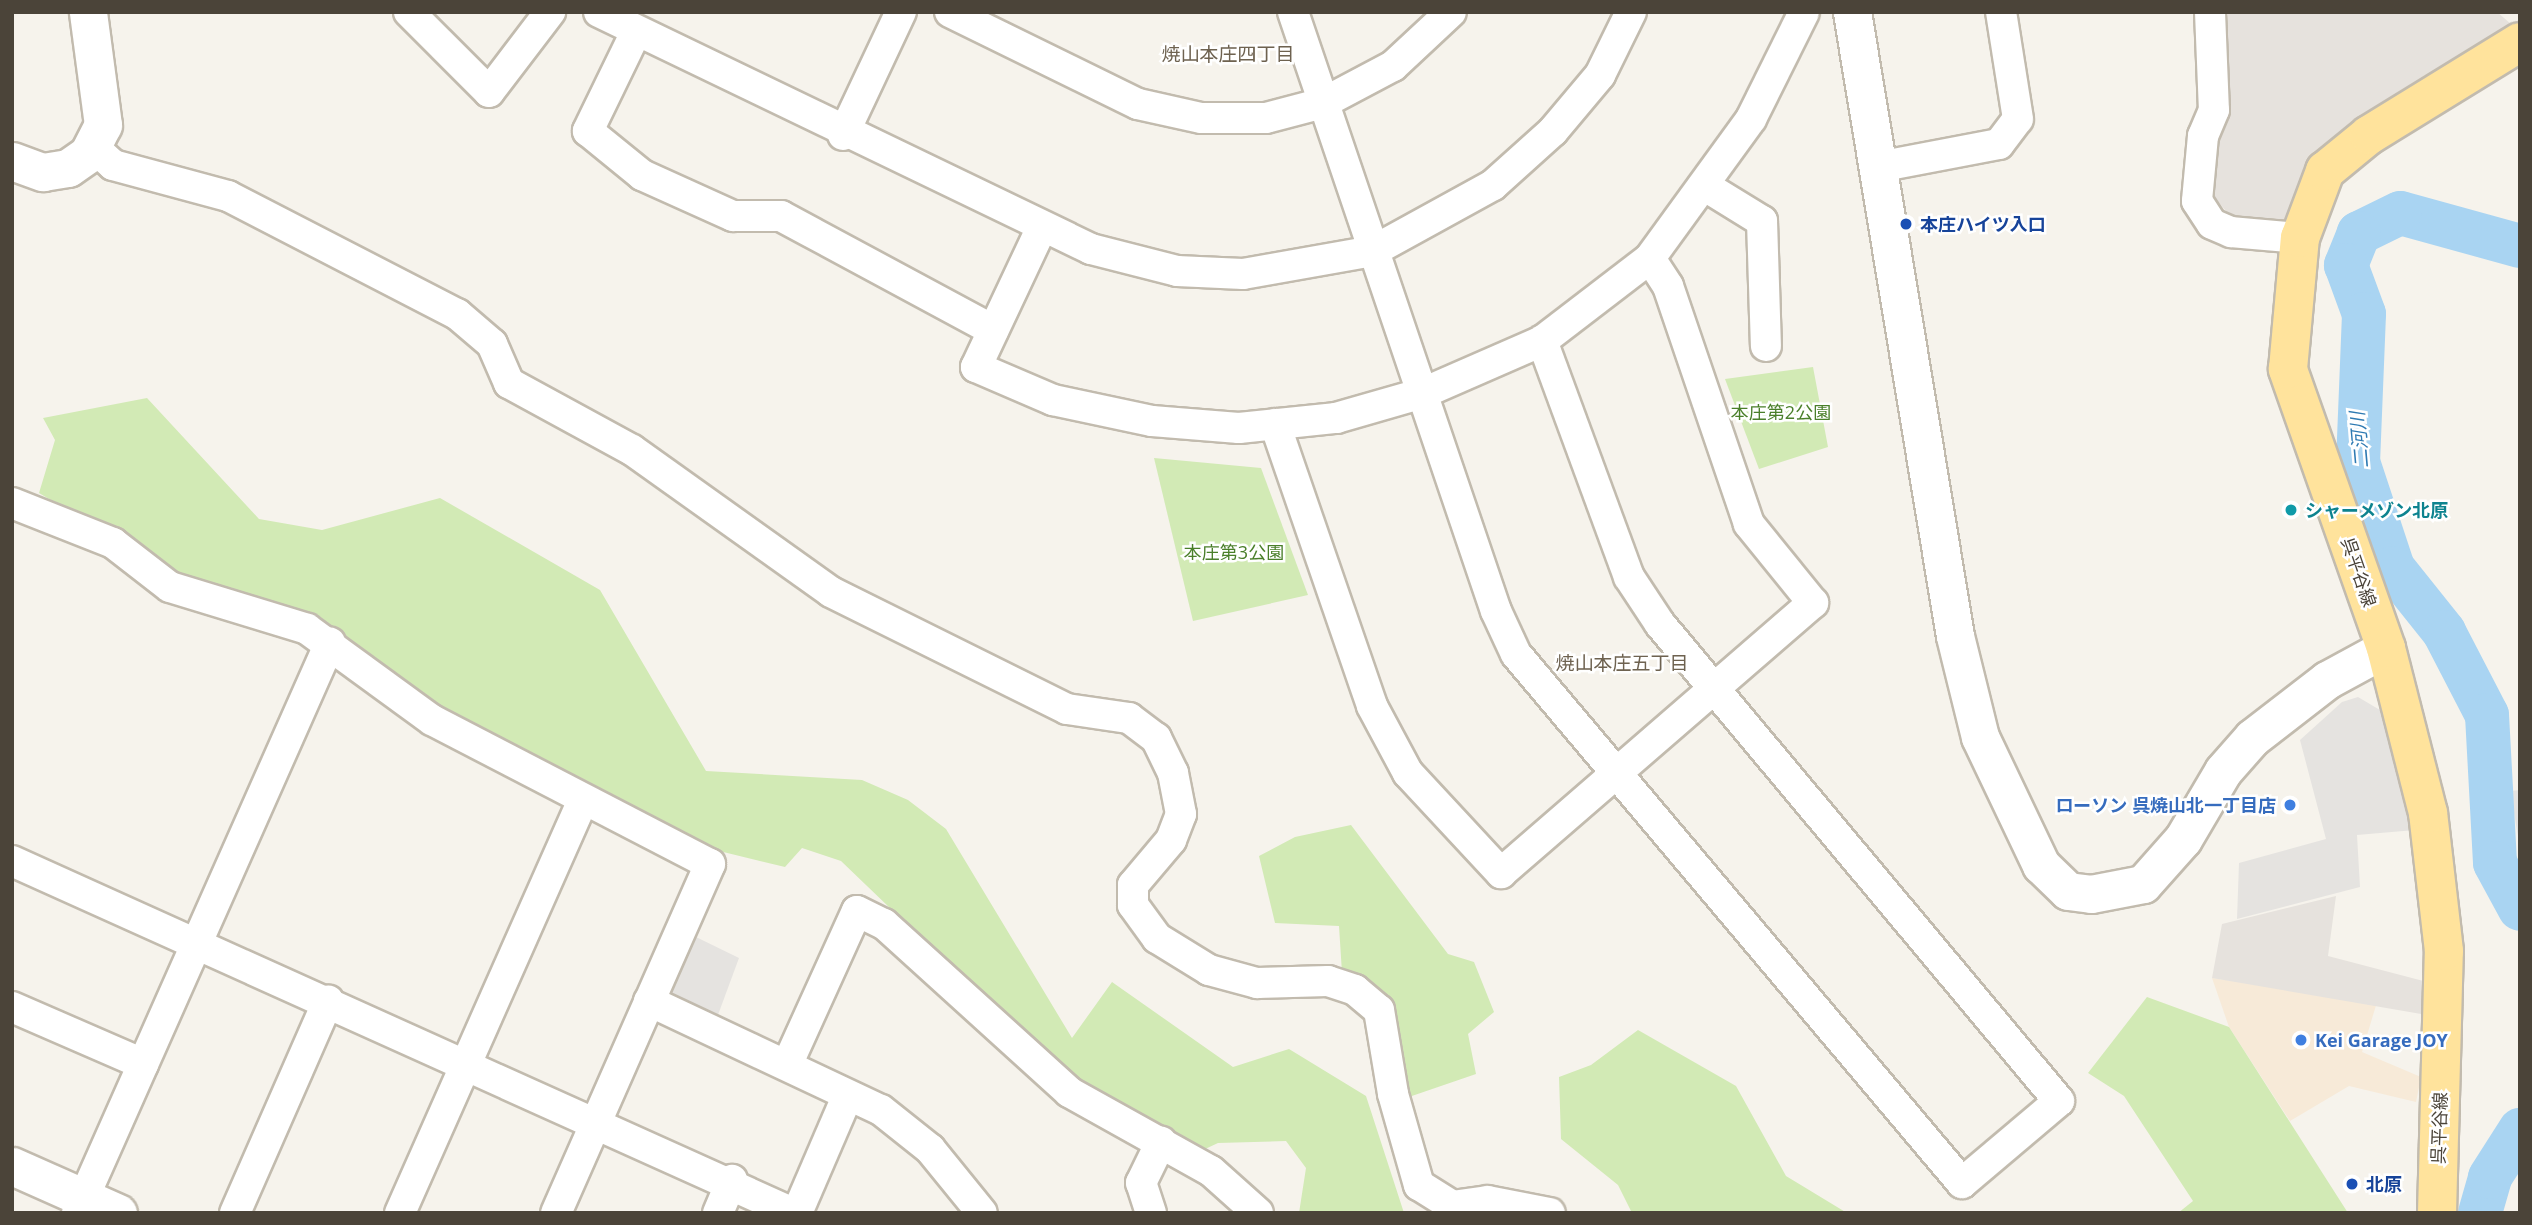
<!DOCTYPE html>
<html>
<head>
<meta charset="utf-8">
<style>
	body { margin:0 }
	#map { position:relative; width:2532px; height:1225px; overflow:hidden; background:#f6f3ec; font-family:"Open Sans","Noto Sans JP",sans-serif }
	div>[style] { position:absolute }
	.commercial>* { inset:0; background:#f7ead8 }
	.industrial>* { inset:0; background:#e6e2dd }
	.green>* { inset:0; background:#d2eab5 }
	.parking>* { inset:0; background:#e5e3e0 }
	.river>* { height:44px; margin:-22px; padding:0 22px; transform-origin:22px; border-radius:22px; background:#a9d4f2 }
	.roads { filter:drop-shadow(2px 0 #c2bbae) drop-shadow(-2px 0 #c2bbae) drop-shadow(0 2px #c2bbae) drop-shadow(0 -2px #c2bbae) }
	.minor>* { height:30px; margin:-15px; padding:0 15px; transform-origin:15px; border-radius:15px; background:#fff }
	.tertiary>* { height:37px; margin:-18.5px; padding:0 18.5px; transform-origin:18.5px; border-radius:18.5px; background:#fff }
	.primary>* { height:38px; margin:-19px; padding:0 19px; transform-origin:19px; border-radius:19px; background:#ffe39c }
	.dots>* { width:19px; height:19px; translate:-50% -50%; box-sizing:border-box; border:4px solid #fff; border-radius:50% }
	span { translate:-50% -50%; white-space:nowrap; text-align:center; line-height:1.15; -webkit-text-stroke:5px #fff; paint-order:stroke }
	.transit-label { font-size:18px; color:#164399; font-weight:700 }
	.left { translate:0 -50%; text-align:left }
	.park-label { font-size:18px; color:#4a7f2a }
	.culture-label { font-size:18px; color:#0d838f; font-weight:700 }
	.street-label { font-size:18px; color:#4b4439 }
	.shop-label { font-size:18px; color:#366cbe; font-weight:700 }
	.right { translate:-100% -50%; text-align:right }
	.neighbourhood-label { font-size:19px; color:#6e6250 }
	.water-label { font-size:19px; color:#2e7ab2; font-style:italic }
	.frame { position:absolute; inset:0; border:14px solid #4b4439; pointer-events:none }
</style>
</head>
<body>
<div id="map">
	<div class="commercial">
		<i style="clip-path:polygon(2212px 978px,2377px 1002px,2362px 1052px,2421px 1077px,2416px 1102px,2349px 1086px,2290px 1121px,2229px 1027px)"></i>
	</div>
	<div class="industrial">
		<i style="clip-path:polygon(2228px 12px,2497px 12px,2511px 24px,2360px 128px,2291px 228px,2234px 221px,2212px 194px)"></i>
		<i style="clip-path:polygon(2336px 896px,2328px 956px,2431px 983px,2427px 1015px,2212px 978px,2222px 924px)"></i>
	</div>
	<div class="green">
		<i style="clip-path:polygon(1813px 367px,1828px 447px,1759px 469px,1725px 379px)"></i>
		<i style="clip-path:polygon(147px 398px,259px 519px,322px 530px,440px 498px,600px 590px,706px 771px,862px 780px,908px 800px,946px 829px,1072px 1038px,1112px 982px,1233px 1067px,1289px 1049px,1366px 1096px,1404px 1213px,1299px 1213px,1306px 1168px,1286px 1141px,1218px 1143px,1203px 1150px,1070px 1081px,841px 861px,802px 848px,785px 867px,711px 849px,175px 574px,39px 493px,55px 440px,43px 418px)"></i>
		<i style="clip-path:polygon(1154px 458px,1261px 468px,1308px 595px,1193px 621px)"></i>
		<i style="clip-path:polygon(1351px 825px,1448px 954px,1474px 962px,1494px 1012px,1468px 1034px,1476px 1074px,1406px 1098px,1386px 996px,1342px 973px,1339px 926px,1275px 923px,1259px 856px,1295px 837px)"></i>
		<i style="clip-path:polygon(2147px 997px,2229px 1027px,2348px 1213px,2178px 1213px,2193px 1201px,2124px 1096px,2088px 1073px)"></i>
		<i style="clip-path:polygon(1638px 1030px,1736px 1086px,1786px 1176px,1847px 1213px,1632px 1213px,1618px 1185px,1561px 1139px,1559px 1077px,1591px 1065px)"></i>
	</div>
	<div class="parking">
		<i style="clip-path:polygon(2358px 697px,2385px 713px,2415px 830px,2357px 835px,2360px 887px,2237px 919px,2239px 863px,2326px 839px,2300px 740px,2342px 702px)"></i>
		<i style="clip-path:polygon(2520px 790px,2520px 847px,2510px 791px)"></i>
		<i style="clip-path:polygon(696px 937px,739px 958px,715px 1023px,667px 997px)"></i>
	</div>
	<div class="river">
		<i style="left:2520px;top:246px;width:124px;rotate:-164.6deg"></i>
		<i style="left:2400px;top:213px;width:46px;rotate:154deg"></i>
		<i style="left:2359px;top:233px;width:35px;rotate:112deg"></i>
		<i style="left:2346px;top:265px;width:52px;rotate:69.8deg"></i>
		<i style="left:2364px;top:314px;width:148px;rotate:92.3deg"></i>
		<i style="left:2358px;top:462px;width:112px;rotate:71.7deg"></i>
		<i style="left:2393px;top:568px;width:82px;rotate:51.4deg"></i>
		<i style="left:2444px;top:632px;width:93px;rotate:62.6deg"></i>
		<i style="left:2487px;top:715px;width:148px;rotate:86.9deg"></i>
		<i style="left:2495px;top:863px;width:52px;rotate:61.5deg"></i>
		<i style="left:2480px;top:1213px;width:37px;rotate:-74deg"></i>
		<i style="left:2490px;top:1177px;width:56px;rotate:-57.4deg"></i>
	</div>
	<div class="roads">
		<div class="minor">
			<i style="left:409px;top:12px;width:113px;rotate:45deg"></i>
			<i style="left:489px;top:92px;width:101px;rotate:-52.7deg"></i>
			<i style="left:599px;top:12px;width:546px;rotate:25.72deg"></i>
			<i style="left:1091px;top:249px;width:89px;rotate:14.3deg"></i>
			<i style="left:1177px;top:271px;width:66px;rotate:2.6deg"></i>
			<i style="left:1243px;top:274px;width:132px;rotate:-10deg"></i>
			<i style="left:1373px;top:251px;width:137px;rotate:-28.8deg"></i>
			<i style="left:1493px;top:185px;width:81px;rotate:-42deg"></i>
			<i style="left:1553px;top:131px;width:73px;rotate:-50deg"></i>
			<i style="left:1600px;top:75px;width:70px;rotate:-63.8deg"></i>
			<i style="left:950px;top:12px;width:209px;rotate:26.1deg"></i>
			<i style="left:1138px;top:104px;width:65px;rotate:12.5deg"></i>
			<i style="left:1201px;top:118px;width:65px"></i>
			<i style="left:1266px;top:118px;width:59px;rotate:-14.7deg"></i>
			<i style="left:1323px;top:103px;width:79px;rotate:-27.9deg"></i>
			<i style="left:1393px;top:66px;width:79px;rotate:-43deg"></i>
			<i style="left:1293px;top:12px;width:632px;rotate:71.28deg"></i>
			<i style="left:1496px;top:611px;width:47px;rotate:65.1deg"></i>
			<i style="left:1516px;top:654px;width:692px;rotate:49.87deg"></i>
			<i style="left:1962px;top:1183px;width:127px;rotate:-40.2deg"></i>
			<i style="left:2059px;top:1101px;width:622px;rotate:-129.91deg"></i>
			<i style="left:1660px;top:624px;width:56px;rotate:-123.4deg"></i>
			<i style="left:1629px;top:577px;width:252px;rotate:-110.2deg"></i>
			<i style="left:2210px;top:12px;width:98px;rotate:87.7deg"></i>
			<i style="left:2214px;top:110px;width:28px;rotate:113deg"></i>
			<i style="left:2203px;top:136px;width:65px;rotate:95.3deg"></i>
			<i style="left:2197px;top:201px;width:27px;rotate:57deg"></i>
			<i style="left:2212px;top:224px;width:21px;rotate:23deg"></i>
			<i style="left:2231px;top:232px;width:69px;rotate:5deg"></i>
			<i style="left:635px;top:34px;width:108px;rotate:115.9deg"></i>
			<i style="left:588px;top:131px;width:70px;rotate:39.2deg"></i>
			<i style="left:642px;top:175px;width:100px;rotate:24.3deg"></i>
			<i style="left:733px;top:216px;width:48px"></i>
			<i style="left:781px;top:216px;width:241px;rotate:28.3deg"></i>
			<i style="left:843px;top:135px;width:136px;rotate:-64.8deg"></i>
			<i style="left:92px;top:146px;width:28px;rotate:42deg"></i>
			<i style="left:113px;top:165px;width:119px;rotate:15.1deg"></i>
			<i style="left:228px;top:196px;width:258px;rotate:27.3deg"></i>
			<i style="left:457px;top:314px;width:46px;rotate:40.6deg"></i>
			<i style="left:492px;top:344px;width:43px;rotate:66.4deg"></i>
			<i style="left:509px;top:383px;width:140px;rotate:28.6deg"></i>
			<i style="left:632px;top:450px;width:244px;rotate:35.5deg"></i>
			<i style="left:831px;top:592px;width:263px;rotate:26.4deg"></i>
			<i style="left:1067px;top:709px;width:63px;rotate:8.3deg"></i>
			<i style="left:1129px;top:718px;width:34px;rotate:37deg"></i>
			<i style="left:1156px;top:738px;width:39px;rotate:64deg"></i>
			<i style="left:1173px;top:773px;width:42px;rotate:79deg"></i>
			<i style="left:1181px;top:814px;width:28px;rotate:111deg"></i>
			<i style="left:1171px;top:840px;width:59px;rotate:130.2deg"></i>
			<i style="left:1133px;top:885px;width:20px;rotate:90deg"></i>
			<i style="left:1133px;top:905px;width:41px;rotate:54deg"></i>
			<i style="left:1157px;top:938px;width:61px;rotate:31.6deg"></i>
			<i style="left:1209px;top:970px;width:50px;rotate:15.2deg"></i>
			<i style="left:1257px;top:983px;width:71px;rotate:-1.6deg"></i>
			<i style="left:1328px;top:981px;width:28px;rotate:18deg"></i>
			<i style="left:1355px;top:990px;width:31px;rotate:40deg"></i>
			<i style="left:1379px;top:1010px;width:85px;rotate:80.5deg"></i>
			<i style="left:1393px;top:1094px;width:95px;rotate:74.1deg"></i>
			<i style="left:1419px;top:1185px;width:39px;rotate:32deg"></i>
			<i style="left:1452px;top:1206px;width:36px;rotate:-8deg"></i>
			<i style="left:1488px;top:1201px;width:63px;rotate:11deg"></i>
			<i style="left:1878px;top:167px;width:123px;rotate:-10.8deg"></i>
			<i style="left:1999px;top:144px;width:31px;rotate:-53deg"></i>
			<i style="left:2018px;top:119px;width:108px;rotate:-99deg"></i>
			<i style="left:1705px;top:186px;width:67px;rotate:31.6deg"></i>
			<i style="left:1762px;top:221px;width:125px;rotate:88.2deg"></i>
			<i style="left:1042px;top:227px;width:155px;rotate:115.2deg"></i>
			<i style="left:976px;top:367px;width:84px;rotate:23.2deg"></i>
			<i style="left:1053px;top:400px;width:101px;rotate:12deg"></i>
			<i style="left:1152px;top:421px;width:87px;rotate:4.6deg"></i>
			<i style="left:1239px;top:428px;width:98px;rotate:-5.9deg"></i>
			<i style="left:1336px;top:418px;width:91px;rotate:-16deg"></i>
			<i style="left:1423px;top:393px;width:130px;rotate:-23.6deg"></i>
			<i style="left:1542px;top:341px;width:136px;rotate:-37.5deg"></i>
			<i style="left:1650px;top:258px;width:172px;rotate:-54deg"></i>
			<i style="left:1751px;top:119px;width:119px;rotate:-63.6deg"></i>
			<i style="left:1275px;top:424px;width:298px;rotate:71deg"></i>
			<i style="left:1372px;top:706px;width:76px;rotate:61.8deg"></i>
			<i style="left:1408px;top:773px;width:137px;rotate:47.1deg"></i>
			<i style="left:1501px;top:873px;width:413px;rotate:-40.9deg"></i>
			<i style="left:1813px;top:603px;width:102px;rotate:-129deg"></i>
			<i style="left:1749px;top:524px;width:251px;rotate:-108.8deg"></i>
			<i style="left:1668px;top:286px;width:33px;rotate:-123deg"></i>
			<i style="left:12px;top:503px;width:109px;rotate:21.6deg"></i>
			<i style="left:113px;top:543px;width:72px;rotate:37.7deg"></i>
			<i style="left:170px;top:587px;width:143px;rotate:17deg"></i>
			<i style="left:307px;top:629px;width:155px;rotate:36.1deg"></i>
			<i style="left:432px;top:720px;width:313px;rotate:27.4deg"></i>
			<i style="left:710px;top:864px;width:381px;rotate:113.8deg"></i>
			<i style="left:12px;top:861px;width:857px;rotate:24.26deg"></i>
			<i style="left:649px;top:1001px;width:256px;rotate:25.2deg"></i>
			<i style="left:881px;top:1110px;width:63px;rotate:38.5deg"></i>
			<i style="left:930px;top:1149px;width:82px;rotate:50.9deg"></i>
			<i style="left:12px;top:1007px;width:143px;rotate:23.5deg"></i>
			<i style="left:787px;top:1065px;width:169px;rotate:-65.6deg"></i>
			<i style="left:857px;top:911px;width:30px;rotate:26deg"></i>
			<i style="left:884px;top:924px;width:250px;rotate:42.2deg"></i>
			<i style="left:1069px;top:1092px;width:162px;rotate:29.1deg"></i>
			<i style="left:1211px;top:1171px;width:63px;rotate:41.8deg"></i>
			<i style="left:77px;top:1213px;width:624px;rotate:-66.07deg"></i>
			<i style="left:235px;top:1213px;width:232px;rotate:-66.3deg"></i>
			<i style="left:400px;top:1213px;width:449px;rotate:-66.1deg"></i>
			<i style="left:718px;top:1213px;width:36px;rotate:-67deg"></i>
			<i style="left:797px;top:1213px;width:126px;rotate:-66.7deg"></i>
			<i style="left:1151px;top:1213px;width:32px;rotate:-108deg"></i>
			<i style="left:1141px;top:1183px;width:46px;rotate:-64deg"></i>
		</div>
		<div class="tertiary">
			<i style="left:1852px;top:12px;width:632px;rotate:80.63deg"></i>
			<i style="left:1955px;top:636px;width:104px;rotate:76.1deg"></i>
			<i style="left:1980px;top:737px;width:142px;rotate:64.5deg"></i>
			<i style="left:2041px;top:865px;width:37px;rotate:44deg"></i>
			<i style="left:2068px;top:891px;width:23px;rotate:7deg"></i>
			<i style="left:2091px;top:894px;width:53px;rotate:-10.9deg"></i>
			<i style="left:2143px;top:884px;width:60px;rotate:-48.4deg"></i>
			<i style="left:2183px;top:839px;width:79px;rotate:-59.5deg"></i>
			<i style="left:2223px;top:771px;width:44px;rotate:-48.7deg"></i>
			<i style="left:2252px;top:738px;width:95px;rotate:-37.7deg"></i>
			<i style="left:2327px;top:680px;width:67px;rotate:-28.5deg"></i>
			<i style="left:12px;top:161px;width:33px;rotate:20deg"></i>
			<i style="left:43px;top:172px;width:25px;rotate:-9deg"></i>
			<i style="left:68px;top:168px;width:24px;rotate:-35deg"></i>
			<i style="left:88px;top:154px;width:33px;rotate:-63deg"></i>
			<i style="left:103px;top:125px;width:114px;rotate:-97.6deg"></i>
			<i style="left:12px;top:1166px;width:116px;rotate:23.9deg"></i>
		</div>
		<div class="primary">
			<i style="left:2437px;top:1213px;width:262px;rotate:-88.5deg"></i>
			<i style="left:2444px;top:951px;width:139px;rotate:-96.6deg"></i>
			<i style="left:2428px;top:813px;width:170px;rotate:-104.3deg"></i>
			<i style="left:2386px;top:648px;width:296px;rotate:-109.4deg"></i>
			<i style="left:2288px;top:369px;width:132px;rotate:-84.8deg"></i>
			<i style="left:2300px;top:238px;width:72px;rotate:-69.5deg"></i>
			<i style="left:2325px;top:171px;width:57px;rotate:-39.3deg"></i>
			<i style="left:2369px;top:135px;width:177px;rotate:-31.6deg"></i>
		</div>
	</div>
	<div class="dots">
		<i style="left:1906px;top:224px;background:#1a4fb4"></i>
		<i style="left:2291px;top:510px;background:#0f9aa8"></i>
		<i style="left:2290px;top:805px;background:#3f7fe0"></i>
		<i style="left:2301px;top:1040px;background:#3f7fe0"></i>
		<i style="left:2352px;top:1184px;background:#1a4fb4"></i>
	</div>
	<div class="transit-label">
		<span class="left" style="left:1920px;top:224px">本庄ハイツ入口</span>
		<span class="left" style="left:2366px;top:1184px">北原</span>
	</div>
	<div class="park-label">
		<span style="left:1781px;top:412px">本庄第2公園</span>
		<span style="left:1234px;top:552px">本庄第3公園</span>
	</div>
	<div class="culture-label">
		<span class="left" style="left:2305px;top:510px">シャーメゾン北原</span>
	</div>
	<div class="street-label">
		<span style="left:2359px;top:572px;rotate:71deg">呉平谷線</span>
		<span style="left:2439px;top:1128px;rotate:-88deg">呉平谷線</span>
	</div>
	<div class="shop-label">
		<span class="right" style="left:2276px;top:805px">ローソン 呉焼山北一丁目店</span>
		<span class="left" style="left:2315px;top:1040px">Kei Garage JOY</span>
	</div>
	<div class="neighbourhood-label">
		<span style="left:1228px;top:55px">焼山本庄四丁目</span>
		<span style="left:1622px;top:664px">焼山本庄五丁目</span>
	</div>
	<div class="water-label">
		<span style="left:2360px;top:440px;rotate:-95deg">二河川</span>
	</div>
	<div class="frame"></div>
</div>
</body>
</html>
